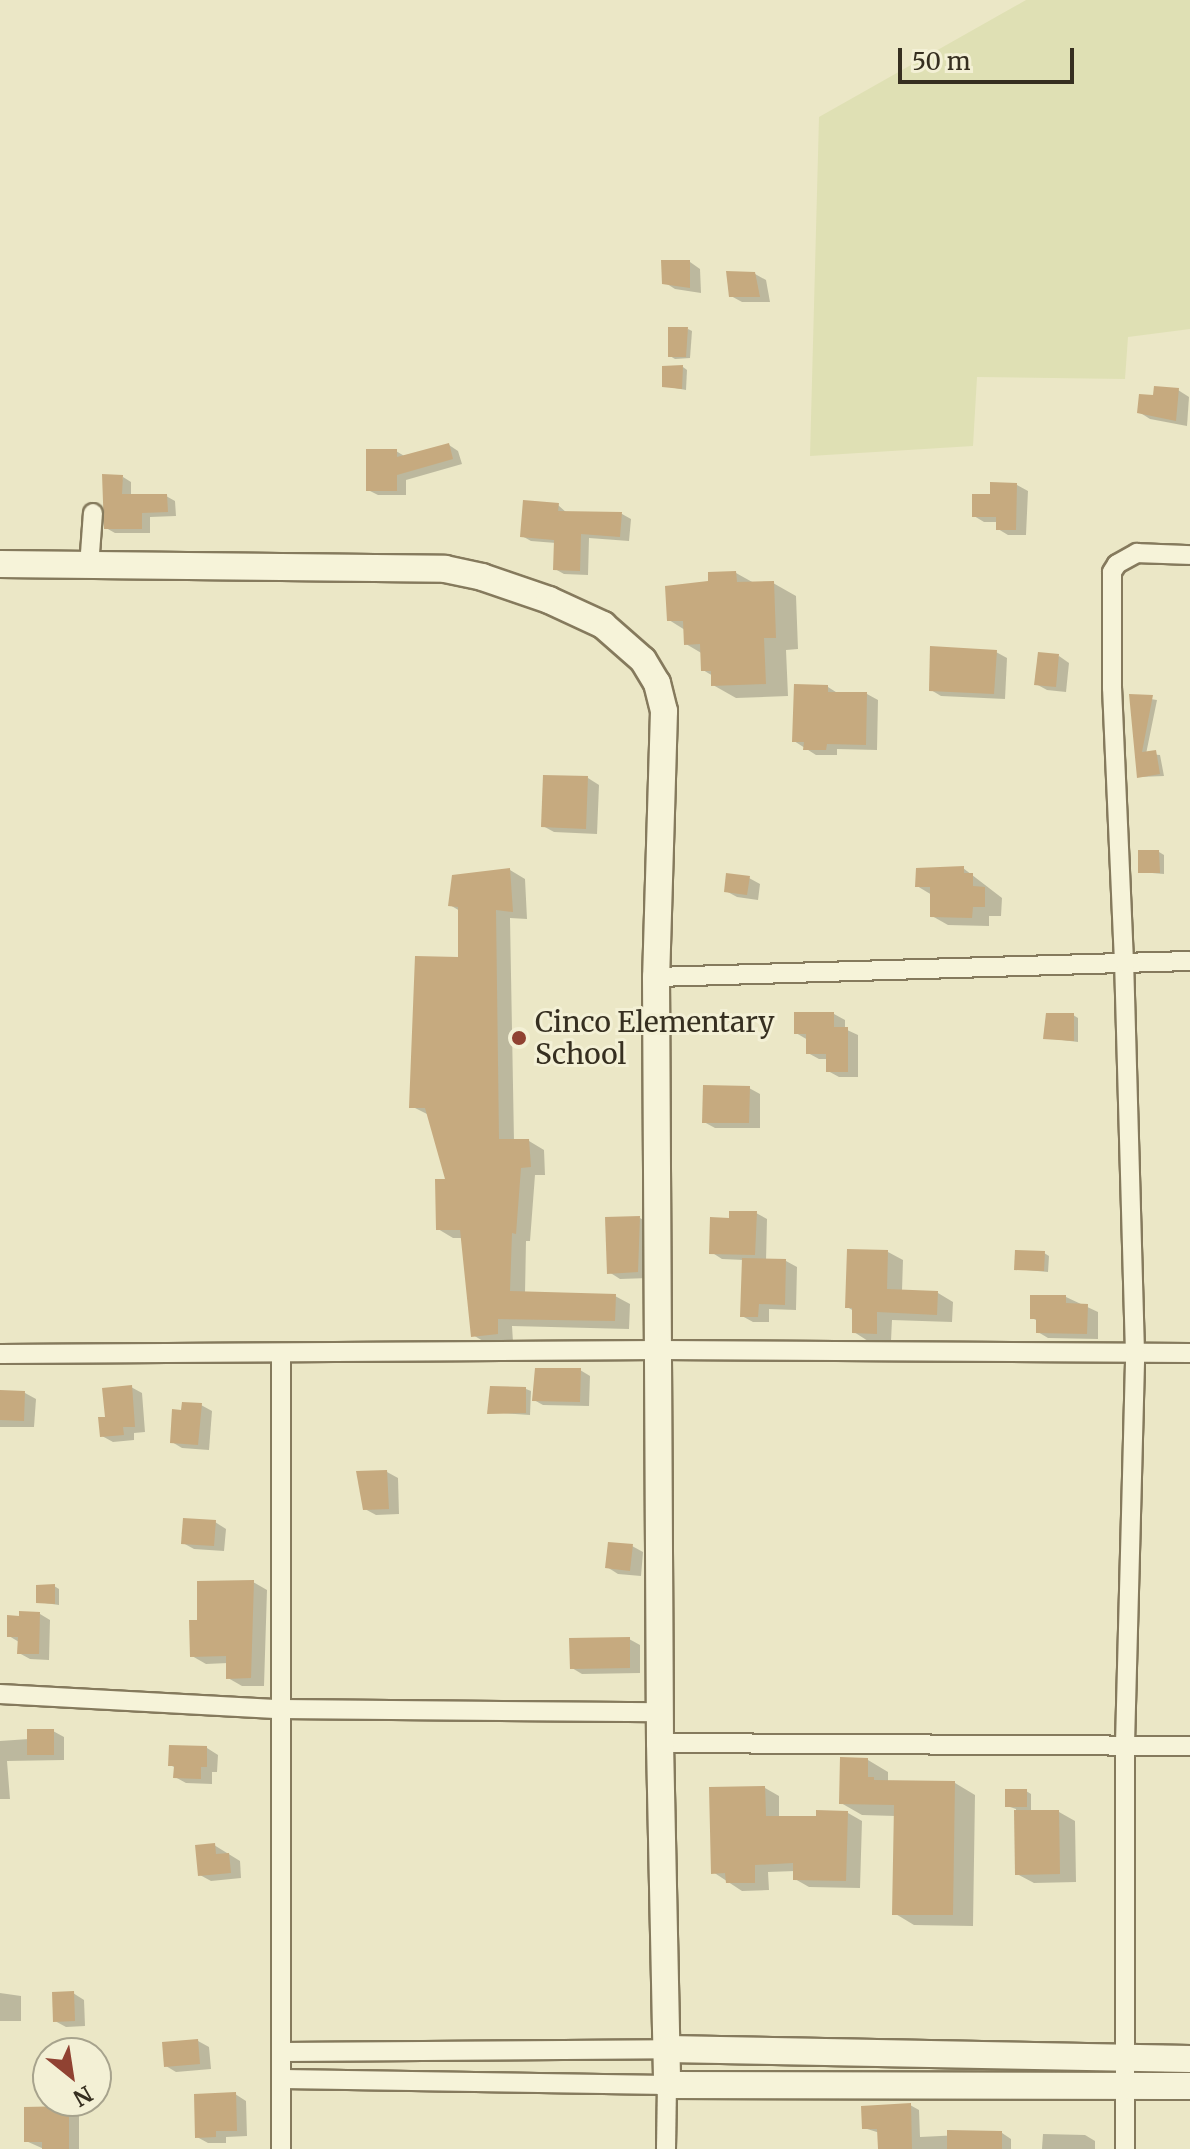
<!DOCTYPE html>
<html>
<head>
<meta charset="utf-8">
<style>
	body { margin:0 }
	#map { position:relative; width:1190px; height:2149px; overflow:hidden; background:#ebe7c6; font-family:Merriweather,serif }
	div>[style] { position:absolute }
	.farmland>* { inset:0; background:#dfe0b4 }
	.shadow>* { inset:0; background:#0003 }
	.building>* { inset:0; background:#c6aa7f }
	.roads { filter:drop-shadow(2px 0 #857a5d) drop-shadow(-2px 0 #857a5d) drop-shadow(0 2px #857a5d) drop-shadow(0 -2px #857a5d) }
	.street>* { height:18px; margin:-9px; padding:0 9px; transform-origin:9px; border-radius:9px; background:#f6f3d9 }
	.secondary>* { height:26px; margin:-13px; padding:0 13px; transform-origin:13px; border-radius:13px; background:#f6f3d9 }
	.dots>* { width:22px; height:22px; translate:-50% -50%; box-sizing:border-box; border:4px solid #f3f0d5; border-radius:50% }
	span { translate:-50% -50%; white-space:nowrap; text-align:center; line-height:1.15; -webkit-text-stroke:6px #f3f0d5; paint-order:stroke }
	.poi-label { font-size:28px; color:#362f20 }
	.left { translate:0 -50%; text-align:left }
	.north { position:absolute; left:32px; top:2037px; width:80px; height:80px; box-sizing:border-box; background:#f3f0d5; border:2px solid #a7a38d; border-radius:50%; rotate:150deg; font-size:22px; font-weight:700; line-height:32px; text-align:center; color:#362f20 }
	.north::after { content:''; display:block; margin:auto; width:28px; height:36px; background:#904232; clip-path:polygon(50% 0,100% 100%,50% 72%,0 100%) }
	.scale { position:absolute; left:898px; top:48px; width:176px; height:36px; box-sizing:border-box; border:4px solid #362f20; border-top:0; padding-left:10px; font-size:24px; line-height:28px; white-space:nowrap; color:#362f20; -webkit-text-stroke:6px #f3f0d5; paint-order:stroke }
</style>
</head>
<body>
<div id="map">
	<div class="farmland">
		<i style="clip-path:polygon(1026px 0,1190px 0,1190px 329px,1128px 337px,1125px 379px,977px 377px,973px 446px,810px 456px,819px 117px)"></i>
	</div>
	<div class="shadow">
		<i style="clip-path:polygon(690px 262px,700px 269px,701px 293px,675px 289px,664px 282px)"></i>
		<i style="clip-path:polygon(755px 274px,766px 280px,770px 302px,742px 302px,731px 296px)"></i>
		<i style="clip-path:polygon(688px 329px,692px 331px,690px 358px,675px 359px,670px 356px)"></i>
		<i style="clip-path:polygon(683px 367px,687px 370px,686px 390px,664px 386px)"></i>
		<i style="clip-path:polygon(1178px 390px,1189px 397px,1187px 426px,1150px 419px,1139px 412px)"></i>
		<i style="clip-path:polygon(449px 445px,458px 451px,462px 464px,406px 480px,406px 495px,378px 495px,368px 490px,396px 451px,406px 457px)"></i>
		<i style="clip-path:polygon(123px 477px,131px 482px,131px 496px,166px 496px,175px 501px,176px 516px,150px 517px,150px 533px,115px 533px,106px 528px)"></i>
		<i style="clip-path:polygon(1017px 485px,1028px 491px,1026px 535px,1008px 535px,998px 529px,998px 522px,984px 522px,974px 516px,992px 496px)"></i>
		<i style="clip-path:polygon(558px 505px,567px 513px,622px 514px,631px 519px,629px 541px,589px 538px,588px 575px,564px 574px,555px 569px,556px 543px,531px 541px,522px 536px)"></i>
		<i style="clip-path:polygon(736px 573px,754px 583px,773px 583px,796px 596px,798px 649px,786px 650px,788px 696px,736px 698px,713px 685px,713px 676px,703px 670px,703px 654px,686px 644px,685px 630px,669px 620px,711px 583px)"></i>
		<i style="clip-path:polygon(996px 652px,1007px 658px,1005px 699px,941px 696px,931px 690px)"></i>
		<i style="clip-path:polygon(1059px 656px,1069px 663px,1066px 692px,1047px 690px,1036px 684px)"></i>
		<i style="clip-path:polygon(828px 687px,839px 694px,867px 694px,878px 700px,877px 750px,837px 749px,837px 755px,816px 755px,794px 741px)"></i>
		<i style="clip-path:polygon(1131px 696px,1157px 700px,1146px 754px,1160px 755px,1164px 776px,1139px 777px)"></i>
		<i style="clip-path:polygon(588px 778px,599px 785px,597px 834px,554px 832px,543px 826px)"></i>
		<i style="clip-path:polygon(1159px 852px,1164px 855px,1164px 874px,1140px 872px)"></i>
		<i style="clip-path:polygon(963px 868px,1002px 898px,1001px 916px,989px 916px,989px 926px,948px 925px,932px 916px,932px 895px,917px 886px)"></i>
		<i style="clip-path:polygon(510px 870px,525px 879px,527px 919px,510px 918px,514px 1141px,529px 1141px,544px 1150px,545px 1175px,535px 1175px,530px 1241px,526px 1241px,525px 1294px,615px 1296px,630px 1304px,629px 1329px,512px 1326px,513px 1342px,488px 1344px,473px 1335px,462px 1238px,453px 1238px,438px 1229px,448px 1181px,429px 1115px,411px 1106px,460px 959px,460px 911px,450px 905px)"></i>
		<i style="clip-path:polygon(749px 878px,760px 884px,758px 900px,737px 897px,726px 891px)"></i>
		<i style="clip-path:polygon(834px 1014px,845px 1020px,845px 1029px,858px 1035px,858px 1077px,839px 1077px,828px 1071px,828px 1059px,819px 1059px,808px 1053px,808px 1040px,796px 1033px)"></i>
		<i style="clip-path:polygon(1073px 1015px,1078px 1018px,1078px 1042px,1046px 1038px)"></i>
		<i style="clip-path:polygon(749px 1088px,760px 1094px,760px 1128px,715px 1128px,704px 1122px)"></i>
		<i style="clip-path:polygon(756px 1213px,767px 1219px,766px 1261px,786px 1261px,797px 1267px,796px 1310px,769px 1309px,769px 1322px,753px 1322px,742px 1316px,744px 1260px,722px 1259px,711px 1252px,731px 1220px)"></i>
		<i style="clip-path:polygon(640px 1218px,650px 1224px,649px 1278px,620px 1279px,609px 1272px)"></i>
		<i style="clip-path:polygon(888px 1252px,903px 1260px,902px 1291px,938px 1293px,953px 1302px,952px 1322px,892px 1320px,891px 1341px,868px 1341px,854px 1332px,854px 1311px,847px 1307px)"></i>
		<i style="clip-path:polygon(1044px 1253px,1049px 1256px,1048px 1272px,1016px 1269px)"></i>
		<i style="clip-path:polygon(1066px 1297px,1098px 1312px,1098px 1339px,1048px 1338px,1038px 1332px,1038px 1321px,1032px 1318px)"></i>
		<i style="clip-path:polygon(580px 1370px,590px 1376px,589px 1406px,543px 1405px,534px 1400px)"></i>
		<i style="clip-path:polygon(131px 1387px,142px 1393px,145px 1432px,134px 1433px,134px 1440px,113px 1442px,102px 1436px,107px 1419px)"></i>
		<i style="clip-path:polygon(526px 1389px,531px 1391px,530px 1415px,489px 1412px)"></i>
		<i style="clip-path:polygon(0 1393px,25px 1393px,36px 1399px,34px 1427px,0 1427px)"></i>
		<i style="clip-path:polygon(201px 1405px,212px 1411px,209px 1450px,182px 1448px,172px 1442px)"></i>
		<i style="clip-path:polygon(387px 1472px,398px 1478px,399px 1514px,376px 1515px,365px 1509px)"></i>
		<i style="clip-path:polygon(215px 1522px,226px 1529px,224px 1551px,194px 1549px,183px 1543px)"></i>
		<i style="clip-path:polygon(632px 1546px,643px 1552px,641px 1576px,618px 1574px,607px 1567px)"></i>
		<i style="clip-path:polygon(253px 1582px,267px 1590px,264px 1686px,242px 1686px,228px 1678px,228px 1663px,206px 1664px,192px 1656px,199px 1622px)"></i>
		<i style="clip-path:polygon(54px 1586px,59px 1589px,59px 1605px,38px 1602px)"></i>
		<i style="clip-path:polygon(40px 1614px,50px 1620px,49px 1660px,30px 1659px,19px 1653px,19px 1642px,9px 1636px,9px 1617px)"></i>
		<i style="clip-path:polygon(629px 1639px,640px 1645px,640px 1673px,582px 1674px,572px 1668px)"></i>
		<i style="clip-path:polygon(53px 1731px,64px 1737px,64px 1760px,7px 1761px,10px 1799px,0 1799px,0 1741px,29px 1739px)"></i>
		<i style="clip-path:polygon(207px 1748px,218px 1755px,217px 1772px,212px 1772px,212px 1784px,186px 1783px,175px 1777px,176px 1768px,170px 1765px)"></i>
		<i style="clip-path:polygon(868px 1760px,888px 1772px,888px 1782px,955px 1783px,975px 1795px,973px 1926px,914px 1925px,894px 1913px,895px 1816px,862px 1815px,841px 1803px)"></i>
		<i style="clip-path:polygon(765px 1788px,779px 1796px,779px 1818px,818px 1818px,848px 1813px,862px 1821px,860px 1888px,809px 1887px,795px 1879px,795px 1871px,768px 1872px,769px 1890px,742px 1891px,713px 1872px)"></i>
		<i style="clip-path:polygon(1026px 1791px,1031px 1794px,1031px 1812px,1059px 1812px,1075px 1821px,1076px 1882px,1034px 1883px,1017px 1874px,1016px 1809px,1007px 1806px)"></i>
		<i style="clip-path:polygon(214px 1845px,240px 1861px,241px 1878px,211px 1881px,200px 1875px)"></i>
		<i style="clip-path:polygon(0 1993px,21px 1996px,21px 2021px,0 2021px)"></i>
		<i style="clip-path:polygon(73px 1993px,84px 2000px,85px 2026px,66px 2027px,55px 2021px)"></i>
		<i style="clip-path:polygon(198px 2041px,209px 2047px,211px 2069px,176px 2072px,166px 2066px)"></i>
		<i style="clip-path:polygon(235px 2094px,246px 2101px,247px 2136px,226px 2137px,226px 2143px,208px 2143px,197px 2137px)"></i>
		<i style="clip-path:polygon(910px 2105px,919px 2110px,920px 2137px,1002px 2133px,1011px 2139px,1011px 2149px,880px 2149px,880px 2133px,864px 2128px)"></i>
		<i style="clip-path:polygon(68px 2108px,79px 2114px,79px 2149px,44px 2149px,26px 2141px)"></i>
		<i style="clip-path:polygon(1043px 2134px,1085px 2135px,1095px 2141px,1095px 2149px,1042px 2149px)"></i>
	</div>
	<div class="building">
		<i style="clip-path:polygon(661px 260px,690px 260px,690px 288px,662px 284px)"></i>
		<i style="clip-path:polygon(726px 271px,755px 272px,760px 297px,729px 297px)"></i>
		<i style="clip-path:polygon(668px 327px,688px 327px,686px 357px,668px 357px)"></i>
		<i style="clip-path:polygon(683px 365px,682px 389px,662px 387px,662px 366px)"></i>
		<i style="clip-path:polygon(1154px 386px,1179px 388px,1176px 421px,1137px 413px,1139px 394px,1153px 395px)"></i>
		<i style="clip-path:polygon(449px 443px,453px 459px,397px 475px,397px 491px,366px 491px,366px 449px,397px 449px,397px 457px)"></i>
		<i style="clip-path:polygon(102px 474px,123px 475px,122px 494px,167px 494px,168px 512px,142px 513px,142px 529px,104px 529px)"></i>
		<i style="clip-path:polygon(990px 482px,1017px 483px,1016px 530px,996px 530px,996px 517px,972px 517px,972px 494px,990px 494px)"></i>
		<i style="clip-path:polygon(523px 500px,559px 503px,558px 511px,622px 512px,620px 537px,581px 534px,580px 571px,553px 570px,554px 540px,520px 537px)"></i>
		<i style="clip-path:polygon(736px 571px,737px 582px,774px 581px,776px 638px,764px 638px,766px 684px,711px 686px,711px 671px,701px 671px,700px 644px,684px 645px,683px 621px,667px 621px,665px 586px,708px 581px,708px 572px)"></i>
		<i style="clip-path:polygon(930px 646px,997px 650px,994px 694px,929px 691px)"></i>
		<i style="clip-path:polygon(1038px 652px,1059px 654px,1056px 687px,1034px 685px)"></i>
		<i style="clip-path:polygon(794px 684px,828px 685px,828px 692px,867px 692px,866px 745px,827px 744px,826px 750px,803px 750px,804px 742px,792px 742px)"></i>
		<i style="clip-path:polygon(1129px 694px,1153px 695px,1142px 752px,1156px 750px,1160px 774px,1137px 778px)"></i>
		<i style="clip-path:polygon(543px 775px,588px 776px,586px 829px,541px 827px)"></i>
		<i style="clip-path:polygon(1138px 850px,1159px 850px,1160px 873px,1138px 873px)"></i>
		<i style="clip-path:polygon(964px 866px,964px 873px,973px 873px,973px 886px,985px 887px,985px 907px,973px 907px,972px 918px,930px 917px,930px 887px,915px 887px,916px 868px)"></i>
		<i style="clip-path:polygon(510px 868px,513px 912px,496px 910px,499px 1139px,529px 1139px,531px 1167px,521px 1168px,516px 1234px,512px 1233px,510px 1291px,616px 1294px,615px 1321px,498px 1319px,498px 1334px,471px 1337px,460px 1230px,436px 1230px,435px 1179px,445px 1179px,425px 1108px,409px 1108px,415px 956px,458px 957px,458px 907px,448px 906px,452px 875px)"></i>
		<i style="clip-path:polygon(726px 873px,750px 876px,747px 895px,724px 892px)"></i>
		<i style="clip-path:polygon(794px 1012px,834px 1012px,834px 1027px,848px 1027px,848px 1072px,826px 1072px,826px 1054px,806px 1054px,806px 1034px,794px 1034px)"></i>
		<i style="clip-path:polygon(1046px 1013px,1074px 1013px,1074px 1041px,1043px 1039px)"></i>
		<i style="clip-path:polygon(703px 1085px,750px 1086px,749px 1123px,702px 1123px)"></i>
		<i style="clip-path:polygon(729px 1211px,757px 1211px,755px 1255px,709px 1254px,710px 1217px,729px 1218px)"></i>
		<i style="clip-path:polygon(640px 1216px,638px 1272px,607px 1274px,605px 1217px)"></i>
		<i style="clip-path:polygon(847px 1249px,888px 1250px,887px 1289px,938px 1291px,937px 1315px,877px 1312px,877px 1334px,852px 1333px,852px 1308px,845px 1308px)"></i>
		<i style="clip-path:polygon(1015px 1250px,1045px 1251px,1044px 1271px,1014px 1270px)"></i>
		<i style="clip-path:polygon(742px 1258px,786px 1259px,785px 1305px,759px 1304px,758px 1317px,740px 1317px)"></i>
		<i style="clip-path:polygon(1030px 1295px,1066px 1295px,1066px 1303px,1088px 1304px,1087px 1334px,1036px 1333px,1036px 1319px,1030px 1319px)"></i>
		<i style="clip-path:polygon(535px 1368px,581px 1368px,580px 1402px,532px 1401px)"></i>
		<i style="clip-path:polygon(132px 1385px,135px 1427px,123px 1427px,124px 1435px,100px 1437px,98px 1417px,105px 1417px,102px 1388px)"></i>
		<i style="clip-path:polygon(490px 1386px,526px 1387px,526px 1413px,487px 1414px)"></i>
		<i style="clip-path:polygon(0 1390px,25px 1391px,24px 1421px,0 1420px)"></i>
		<i style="clip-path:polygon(182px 1402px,202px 1403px,198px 1445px,170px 1443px,172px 1409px,181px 1410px)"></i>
		<i style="clip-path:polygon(387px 1470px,389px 1509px,363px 1510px,356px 1471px)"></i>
		<i style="clip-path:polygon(183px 1518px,216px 1520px,214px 1546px,181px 1544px)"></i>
		<i style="clip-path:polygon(608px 1542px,633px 1544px,630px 1571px,605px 1568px)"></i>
		<i style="clip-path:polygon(254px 1580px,251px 1678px,226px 1679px,226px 1656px,190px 1657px,189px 1620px,197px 1620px,197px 1581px)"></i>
		<i style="clip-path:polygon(55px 1584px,55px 1604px,36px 1603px,36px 1585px)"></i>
		<i style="clip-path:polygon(19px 1611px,40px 1612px,39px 1654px,17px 1654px,18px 1637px,7px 1637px,7px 1615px,19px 1616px)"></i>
		<i style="clip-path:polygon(630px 1637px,630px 1668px,570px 1669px,569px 1638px)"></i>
		<i style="clip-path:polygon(27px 1729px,54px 1729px,54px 1755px,27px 1755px)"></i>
		<i style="clip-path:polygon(169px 1745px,207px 1746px,207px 1767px,201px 1767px,201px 1779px,173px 1778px,174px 1766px,168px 1766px)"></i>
		<i style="clip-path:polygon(840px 1757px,868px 1758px,868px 1777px,874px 1777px,874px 1780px,955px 1781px,953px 1915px,892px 1915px,894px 1805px,839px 1804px)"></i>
		<i style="clip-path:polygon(765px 1786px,766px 1816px,816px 1816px,816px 1810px,848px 1811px,846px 1881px,793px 1880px,793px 1863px,755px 1865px,755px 1883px,726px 1883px,725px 1873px,711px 1874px,709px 1787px)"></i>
		<i style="clip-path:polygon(1005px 1789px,1027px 1789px,1027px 1807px,1005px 1807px)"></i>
		<i style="clip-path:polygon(1014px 1810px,1059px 1810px,1060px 1874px,1015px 1875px)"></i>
		<i style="clip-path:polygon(215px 1843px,216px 1854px,229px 1853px,231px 1873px,198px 1876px,195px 1845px)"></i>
		<i style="clip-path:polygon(74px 1991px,75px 2021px,53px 2022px,52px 1992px)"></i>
		<i style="clip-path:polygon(198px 2039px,200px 2064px,164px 2067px,162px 2042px)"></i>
		<i style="clip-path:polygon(236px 2092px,237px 2131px,216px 2131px,216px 2137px,195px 2138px,194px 2094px)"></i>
		<i style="clip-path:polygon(911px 2103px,912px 2149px,878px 2149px,877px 2129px,862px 2129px,861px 2106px)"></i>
		<i style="clip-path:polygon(69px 2106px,69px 2149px,42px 2149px,42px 2142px,24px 2142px,24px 2107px)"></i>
		<i style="clip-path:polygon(947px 2130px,1002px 2131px,1002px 2149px,947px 2149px)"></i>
	</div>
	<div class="roads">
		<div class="street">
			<i style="left:89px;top:567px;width:54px;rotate:-85.8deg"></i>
			<i style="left:656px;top:977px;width:534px;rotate:-1.72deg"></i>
			<i style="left:0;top:1354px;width:659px;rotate:-0.35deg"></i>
			<i style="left:659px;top:1350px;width:531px;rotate:0.32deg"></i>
			<i style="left:0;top:1694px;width:280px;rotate:3.1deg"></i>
			<i style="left:280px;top:1709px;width:380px;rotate:0.5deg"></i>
			<i style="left:660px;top:1743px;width:530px;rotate:0.32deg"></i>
			<i style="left:283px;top:2052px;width:385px;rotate:-0.4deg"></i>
			<i style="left:283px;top:2079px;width:384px;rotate:0.9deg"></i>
			<i style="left:667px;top:2085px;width:64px;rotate:90.9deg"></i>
			<i style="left:281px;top:2149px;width:795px;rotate:-90deg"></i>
			<i style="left:1125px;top:2149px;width:405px;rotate:-90deg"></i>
			<i style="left:1125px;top:1744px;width:391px;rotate:-88.5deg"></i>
			<i style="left:1135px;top:1353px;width:391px;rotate:-91.6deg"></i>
			<i style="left:1124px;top:962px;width:274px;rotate:-92.5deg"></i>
			<i style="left:1112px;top:688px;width:116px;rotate:-90deg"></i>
			<i style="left:1112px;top:572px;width:9px;rotate:-58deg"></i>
			<i style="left:1117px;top:564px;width:23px;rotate:-29deg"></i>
			<i style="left:1137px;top:553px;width:53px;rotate:2.2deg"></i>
		</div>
		<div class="secondary">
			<i style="left:0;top:564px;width:445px;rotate:0.6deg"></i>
			<i style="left:445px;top:569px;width:38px;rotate:12deg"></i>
			<i style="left:482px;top:577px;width:71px;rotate:18.9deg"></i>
			<i style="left:549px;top:600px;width:60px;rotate:24.8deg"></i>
			<i style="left:603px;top:625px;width:53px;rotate:41.2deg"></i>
			<i style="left:643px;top:660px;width:27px;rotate:59deg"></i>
			<i style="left:657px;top:683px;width:29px;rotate:76deg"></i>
			<i style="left:664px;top:711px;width:266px;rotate:91.7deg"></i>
			<i style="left:656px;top:977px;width:766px;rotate:89.7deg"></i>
			<i style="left:660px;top:1743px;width:342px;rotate:88.8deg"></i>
			<i style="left:667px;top:2085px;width:523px;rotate:0.11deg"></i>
			<i style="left:668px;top:2049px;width:522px;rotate:1.1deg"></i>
		</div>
	</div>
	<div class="dots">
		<i style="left:519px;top:1038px;background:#904232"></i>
	</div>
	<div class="poi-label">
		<span class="left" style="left:535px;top:1038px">Cinco Elementary<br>School</span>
	</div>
	<div class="north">N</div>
	<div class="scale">50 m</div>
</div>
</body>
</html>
